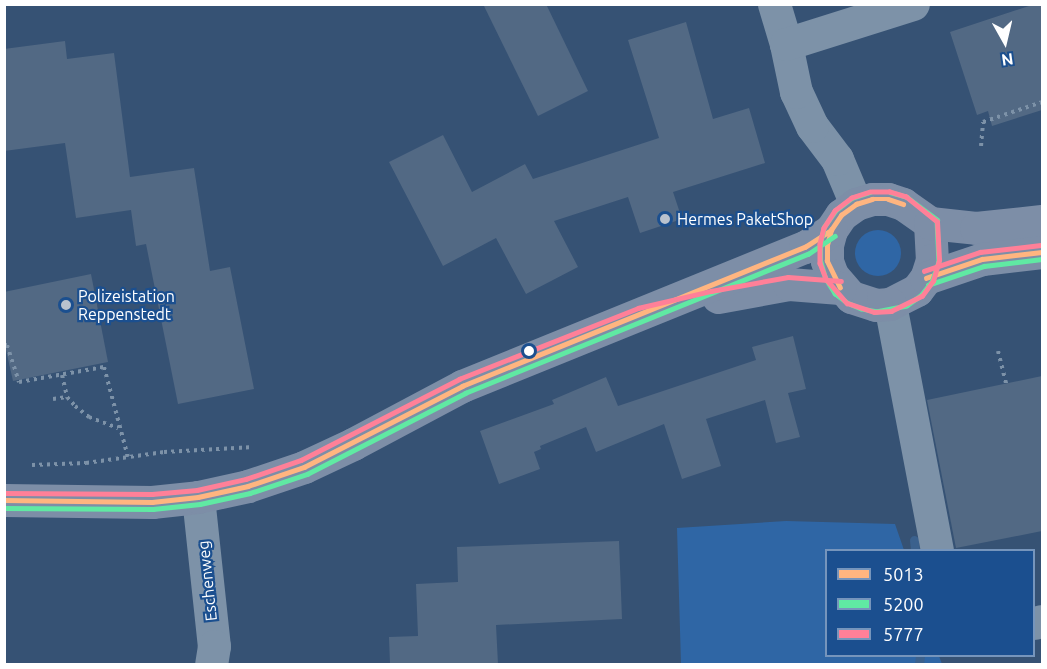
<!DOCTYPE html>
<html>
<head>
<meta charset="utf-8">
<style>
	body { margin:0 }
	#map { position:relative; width:1047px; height:669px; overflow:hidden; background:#365274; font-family:Ubuntu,sans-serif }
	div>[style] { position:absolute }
	.green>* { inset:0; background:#2f66a5 }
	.round { border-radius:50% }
	.stream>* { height:9px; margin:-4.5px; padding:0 4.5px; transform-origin:4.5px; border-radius:4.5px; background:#3b618d }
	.building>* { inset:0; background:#526984 }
	.path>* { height:4px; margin-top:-2px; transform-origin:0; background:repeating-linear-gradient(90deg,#7d92a8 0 3px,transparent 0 7.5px) }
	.minor>* { height:33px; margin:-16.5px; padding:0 16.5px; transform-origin:16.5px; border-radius:16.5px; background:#7d92a8 }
	.major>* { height:33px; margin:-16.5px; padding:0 16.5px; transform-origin:16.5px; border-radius:16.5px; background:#7d8ea7 }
	.bus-1>* { height:4.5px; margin:-2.25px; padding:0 2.25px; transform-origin:2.25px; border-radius:2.25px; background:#ffb580 }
	.bus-2>* { height:4.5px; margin:-2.25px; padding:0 2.25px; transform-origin:2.25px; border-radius:2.25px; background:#60e9a3 }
	.bus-3>* { height:4.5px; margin:-2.25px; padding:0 2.25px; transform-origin:2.25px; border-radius:2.25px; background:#ff8098 }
	.dots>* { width:16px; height:16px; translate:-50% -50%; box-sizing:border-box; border:3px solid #1b4f8f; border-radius:50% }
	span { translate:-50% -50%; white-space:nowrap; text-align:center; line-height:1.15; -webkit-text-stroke:4.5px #1b4f8f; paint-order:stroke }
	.poi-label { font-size:16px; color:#fff }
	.left { translate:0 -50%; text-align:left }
	.street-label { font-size:16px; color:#fff }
	.frame { position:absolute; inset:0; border:6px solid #fff; pointer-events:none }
	.legend { position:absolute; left:825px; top:549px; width:210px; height:108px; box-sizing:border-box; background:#1b4f8f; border:2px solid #7695bc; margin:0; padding:8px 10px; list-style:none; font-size:18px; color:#fff }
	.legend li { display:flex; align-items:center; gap:12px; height:30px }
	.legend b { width:30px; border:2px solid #7695bc }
	.north { position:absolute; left:975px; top:12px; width:60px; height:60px; -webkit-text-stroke:4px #1b4f8f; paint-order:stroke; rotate:172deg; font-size:16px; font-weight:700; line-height:24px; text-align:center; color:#fff }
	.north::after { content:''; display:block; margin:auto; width:21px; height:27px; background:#fff; clip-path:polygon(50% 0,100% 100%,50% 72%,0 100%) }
</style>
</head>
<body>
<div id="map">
	<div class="green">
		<i class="round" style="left:855px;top:230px;width:46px;height:46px"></i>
		<i style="clip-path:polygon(786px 521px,895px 524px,904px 550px,826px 550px,826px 656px,939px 656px,942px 664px,681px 664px,677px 528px)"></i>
	</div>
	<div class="stream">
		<i style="left:914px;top:540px;width:10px;rotate:84deg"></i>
		<i style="left:919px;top:664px;width:8px;rotate:-83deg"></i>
	</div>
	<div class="building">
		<i style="clip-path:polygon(483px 4px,546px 4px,588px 91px,538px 116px)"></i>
		<i style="clip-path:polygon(1035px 4px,1042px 4px,1042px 110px,992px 126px,988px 111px,977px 115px,950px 32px)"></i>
		<i style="clip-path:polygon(686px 22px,713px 119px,749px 108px,765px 163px,673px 192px,682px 219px,640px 233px,628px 197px,554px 221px,578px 267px,526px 294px,496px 238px,443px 266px,389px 162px,443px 135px,472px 192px,525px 164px,533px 179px,659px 138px,628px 40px)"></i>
		<i style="clip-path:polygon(65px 41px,67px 59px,114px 53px,130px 177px,194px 168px,210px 271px,230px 267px,254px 389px,178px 404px,146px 244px,136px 246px,131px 210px,76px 218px,65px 143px,4px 151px,4px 49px)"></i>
		<i style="clip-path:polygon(91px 274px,108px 362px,13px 381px,4px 341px,4px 292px)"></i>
		<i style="clip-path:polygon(793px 336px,806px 389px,788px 393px,800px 437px,776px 443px,765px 400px,706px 419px,721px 466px,682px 479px,664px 424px,596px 452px,586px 427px,540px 446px,541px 449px,534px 452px,540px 469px,499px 484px,480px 431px,554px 404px,552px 400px,606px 377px,618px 406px,756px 360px,752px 347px)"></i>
		<i style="clip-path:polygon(1042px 376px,1042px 531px,956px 548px,927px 400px)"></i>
		<i style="clip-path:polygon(619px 541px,622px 619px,496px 625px,498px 664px,390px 664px,389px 637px,418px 636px,416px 584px,458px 582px,457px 547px)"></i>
	</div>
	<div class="path">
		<i style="left:981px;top:146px;width:24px;rotate:-85deg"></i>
		<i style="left:983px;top:122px;width:62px;rotate:-18.7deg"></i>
		<i style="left:4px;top:345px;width:3px"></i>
		<i style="left:7px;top:345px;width:39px;rotate:72deg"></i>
		<i style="left:19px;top:382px;width:86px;rotate:-10deg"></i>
		<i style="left:104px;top:367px;width:93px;rotate:75.1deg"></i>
		<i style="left:998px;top:351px;width:34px;rotate:76deg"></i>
		<i style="left:62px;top:375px;width:23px;rotate:77deg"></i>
		<i style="left:67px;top:397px;width:12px;rotate:48deg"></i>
		<i style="left:75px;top:406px;width:18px;rotate:38deg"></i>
		<i style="left:89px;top:417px;width:31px;rotate:21deg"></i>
		<i style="left:53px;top:399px;width:14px;rotate:-8deg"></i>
		<i style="left:32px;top:465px;width:54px;rotate:-2.1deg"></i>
		<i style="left:86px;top:463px;width:79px;rotate:-8deg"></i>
		<i style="left:164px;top:452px;width:90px;rotate:-3.2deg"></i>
	</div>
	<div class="minor">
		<i style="left:774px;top:4px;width:42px;rotate:73.3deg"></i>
		<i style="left:856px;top:204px;width:49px;rotate:-112.9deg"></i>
		<i style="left:837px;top:159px;width:41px;rotate:-127.1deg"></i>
		<i style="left:812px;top:126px;width:38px;rotate:-115deg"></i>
		<i style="left:796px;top:92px;width:49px;rotate:-101.8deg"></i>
		<i style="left:786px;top:44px;width:133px;rotate:-17.5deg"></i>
		<i style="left:890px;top:304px;width:250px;rotate:79.2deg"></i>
		<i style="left:198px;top:497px;width:150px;rotate:83.9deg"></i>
		<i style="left:214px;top:646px;width:18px;rotate:99deg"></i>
		<i style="left:1034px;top:623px;width:8px;rotate:-14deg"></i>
	</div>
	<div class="major">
		<i style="left:872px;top:199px;width:16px"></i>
		<i style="left:888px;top:199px;width:16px;rotate:18deg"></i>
		<i style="left:903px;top:204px;width:33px;rotate:35deg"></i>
		<i style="left:930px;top:223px;width:37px;rotate:87deg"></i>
		<i style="left:932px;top:260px;width:19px;rotate:108deg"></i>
		<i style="left:926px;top:278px;width:15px;rotate:127deg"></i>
		<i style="left:917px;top:290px;width:30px;rotate:153deg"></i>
		<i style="left:890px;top:304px;width:14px;rotate:176deg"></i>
		<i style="left:876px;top:305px;width:26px;rotate:-162deg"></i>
		<i style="left:851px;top:297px;width:29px;rotate:-131deg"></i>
		<i style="left:832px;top:275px;width:15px;rotate:-110deg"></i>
		<i style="left:827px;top:261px;width:16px;rotate:-90deg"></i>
		<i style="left:827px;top:245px;width:16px;rotate:-75deg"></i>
		<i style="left:831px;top:230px;width:18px;rotate:-56deg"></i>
		<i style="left:841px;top:215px;width:19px;rotate:-36deg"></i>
		<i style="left:856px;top:204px;width:17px;rotate:-17deg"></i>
		<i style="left:930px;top:223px;width:46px;rotate:6.2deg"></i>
		<i style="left:976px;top:228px;width:66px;rotate:-6.1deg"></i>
		<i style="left:926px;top:278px;width:59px;rotate:-18.7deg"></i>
		<i style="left:982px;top:259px;width:60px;rotate:-6.7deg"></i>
		<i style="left:718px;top:297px;width:72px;rotate:-10.4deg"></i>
		<i style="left:789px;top:284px;width:51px;rotate:4.5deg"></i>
		<i style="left:4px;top:500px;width:148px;rotate:0.8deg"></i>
		<i style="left:152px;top:502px;width:46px;rotate:-6.2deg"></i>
		<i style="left:198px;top:497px;width:51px;rotate:-12.4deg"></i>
		<i style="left:248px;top:486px;width:59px;rotate:-18.7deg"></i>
		<i style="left:304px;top:467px;width:54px;rotate:-25.1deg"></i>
		<i style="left:353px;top:444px;width:123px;rotate:-28deg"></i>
		<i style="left:462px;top:386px;width:370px;rotate:-22.1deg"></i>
		<i style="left:805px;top:247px;width:31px;rotate:-33deg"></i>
	</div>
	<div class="bus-1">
		<i style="left:926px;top:278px;width:59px;rotate:-18.7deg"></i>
		<i style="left:982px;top:259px;width:60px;rotate:-6.7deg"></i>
		<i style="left:840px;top:288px;width:30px;rotate:-116deg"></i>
		<i style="left:827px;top:261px;width:16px;rotate:-90deg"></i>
		<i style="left:827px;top:245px;width:16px;rotate:-75deg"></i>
		<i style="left:831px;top:230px;width:18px;rotate:-56deg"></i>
		<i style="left:841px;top:215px;width:19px;rotate:-36deg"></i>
		<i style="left:856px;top:204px;width:17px;rotate:-17deg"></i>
		<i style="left:872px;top:199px;width:16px"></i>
		<i style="left:888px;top:199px;width:16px;rotate:18deg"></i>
		<i style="left:4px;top:500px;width:148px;rotate:0.8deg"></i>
		<i style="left:152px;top:502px;width:46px;rotate:-6.2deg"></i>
		<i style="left:198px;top:497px;width:51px;rotate:-12.4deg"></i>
		<i style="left:248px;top:486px;width:59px;rotate:-18.7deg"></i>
		<i style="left:304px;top:467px;width:178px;rotate:-27.1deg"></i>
		<i style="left:462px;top:386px;width:370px;rotate:-22.1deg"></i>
		<i style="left:805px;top:247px;width:31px;rotate:-33deg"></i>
	</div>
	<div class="bus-2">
		<i style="left:928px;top:285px;width:59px;rotate:-18.7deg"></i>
		<i style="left:984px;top:266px;width:58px;rotate:-6.9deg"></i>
		<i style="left:907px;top:306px;width:31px;rotate:169deg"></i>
		<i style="left:877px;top:312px;width:16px;rotate:-169deg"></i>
		<i style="left:861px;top:309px;width:15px;rotate:-157deg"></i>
		<i style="left:847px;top:303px;width:15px;rotate:-143deg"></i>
		<i style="left:835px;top:294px;width:19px;rotate:-122deg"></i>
		<i style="left:825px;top:278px;width:18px;rotate:-106deg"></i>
		<i style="left:820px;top:261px;width:17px;rotate:-90deg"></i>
		<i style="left:820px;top:244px;width:17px;rotate:-77deg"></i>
		<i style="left:824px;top:227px;width:21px;rotate:-55deg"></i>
		<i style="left:836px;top:210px;width:20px;rotate:-37deg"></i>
		<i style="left:852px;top:198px;width:19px;rotate:-18deg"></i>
		<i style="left:870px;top:192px;width:20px"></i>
		<i style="left:890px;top:192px;width:18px;rotate:16deg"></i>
		<i style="left:907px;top:197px;width:38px;rotate:37deg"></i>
		<i style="left:937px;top:220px;width:42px;rotate:87.3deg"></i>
		<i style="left:939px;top:262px;width:21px;rotate:109deg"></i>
		<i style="left:932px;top:282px;width:16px;rotate:128deg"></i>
		<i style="left:922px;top:295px;width:17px;rotate:144deg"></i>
		<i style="left:4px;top:508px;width:149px;rotate:0.4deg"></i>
		<i style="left:153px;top:509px;width:47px;rotate:-6.1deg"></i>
		<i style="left:200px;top:504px;width:51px;rotate:-12.4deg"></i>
		<i style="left:250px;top:493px;width:60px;rotate:-18.4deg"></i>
		<i style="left:307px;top:474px;width:178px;rotate:-27.1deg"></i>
		<i style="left:465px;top:393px;width:370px;rotate:-22.1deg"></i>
		<i style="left:808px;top:254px;width:32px;rotate:-34deg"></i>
	</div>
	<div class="bus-3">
		<i style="left:870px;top:192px;width:19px;rotate:162deg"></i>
		<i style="left:852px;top:198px;width:21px;rotate:143deg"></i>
		<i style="left:835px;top:211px;width:20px;rotate:123deg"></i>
		<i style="left:824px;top:228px;width:16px;rotate:104deg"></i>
		<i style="left:820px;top:244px;width:19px;rotate:90deg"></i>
		<i style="left:820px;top:263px;width:17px;rotate:69deg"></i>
		<i style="left:826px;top:279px;width:32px;rotate:49deg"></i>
		<i style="left:847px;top:303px;width:28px;rotate:18deg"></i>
		<i style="left:874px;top:312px;width:17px;rotate:-3deg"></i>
		<i style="left:891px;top:311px;width:34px;rotate:-26deg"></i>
		<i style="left:922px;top:296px;width:19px;rotate:-54deg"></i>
		<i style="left:933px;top:281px;width:22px;rotate:-74deg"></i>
		<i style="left:939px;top:260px;width:38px;rotate:-93deg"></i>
		<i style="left:937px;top:222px;width:40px;rotate:-141deg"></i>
		<i style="left:906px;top:197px;width:17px;rotate:-163deg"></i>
		<i style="left:890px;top:192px;width:18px;rotate:180deg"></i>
		<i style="left:924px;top:271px;width:59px;rotate:-18.7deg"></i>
		<i style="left:980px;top:252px;width:61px;rotate:-6.5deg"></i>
		<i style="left:4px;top:493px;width:148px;rotate:0.4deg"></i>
		<i style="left:152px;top:494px;width:45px;rotate:-5.1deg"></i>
		<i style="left:197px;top:490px;width:50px;rotate:-12.7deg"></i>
		<i style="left:246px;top:479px;width:58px;rotate:-19.1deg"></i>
		<i style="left:301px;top:460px;width:178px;rotate:-27.1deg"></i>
		<i style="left:459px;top:379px;width:193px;rotate:-21.6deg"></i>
		<i style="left:638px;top:308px;width:75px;rotate:-13.1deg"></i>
		<i style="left:711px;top:291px;width:78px;rotate:-10.3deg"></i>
		<i style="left:788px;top:277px;width:53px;rotate:4.3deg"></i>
	</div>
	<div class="dots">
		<i style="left:665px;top:219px;background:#b9c2ce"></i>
		<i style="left:66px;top:305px;background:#b9c2ce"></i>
		<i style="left:529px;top:351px;background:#fff"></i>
	</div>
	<div class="poi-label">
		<span class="left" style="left:677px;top:219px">Hermes PaketShop</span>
		<span class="left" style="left:78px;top:305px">Polizeistation<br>Reppenstedt</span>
	</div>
	<div class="street-label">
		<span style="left:207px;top:581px;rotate:-96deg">Eschenweg</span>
	</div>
	<div class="frame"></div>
	<ul class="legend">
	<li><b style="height:8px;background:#ffb580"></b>5013</li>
	<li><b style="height:8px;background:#60e9a3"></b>5200</li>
	<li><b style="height:8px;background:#ff8098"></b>5777</li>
	</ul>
	<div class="north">N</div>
</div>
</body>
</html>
